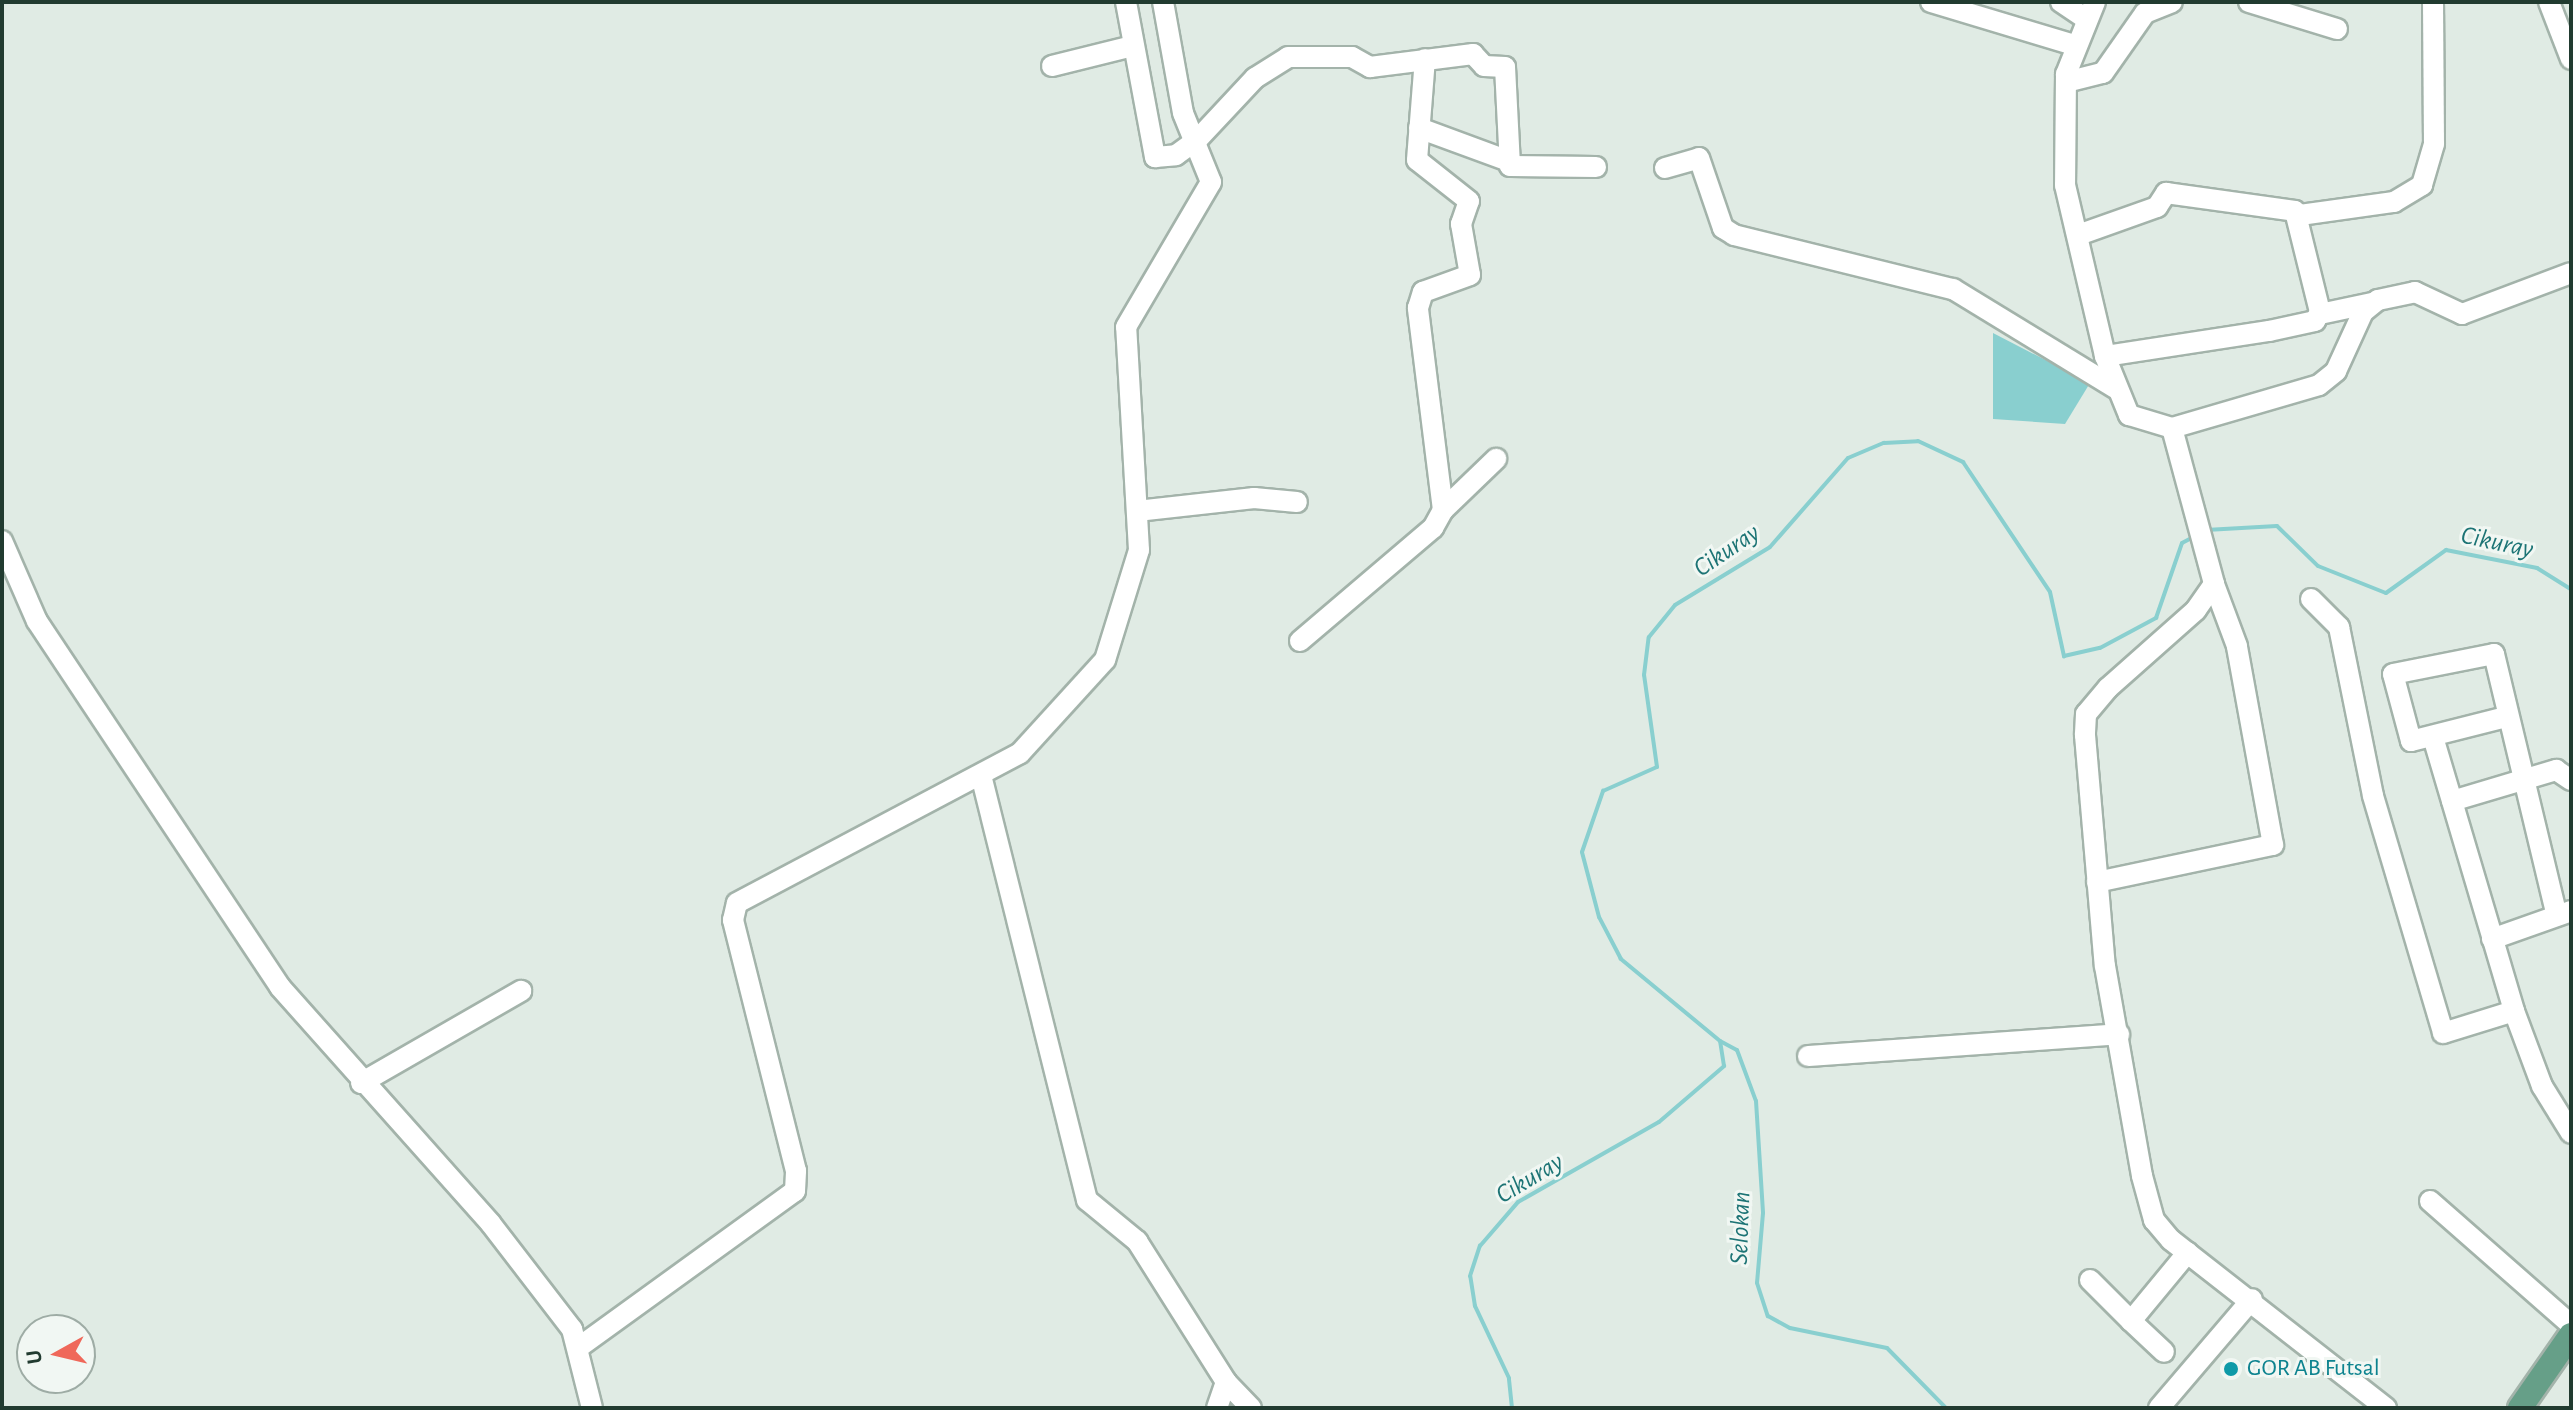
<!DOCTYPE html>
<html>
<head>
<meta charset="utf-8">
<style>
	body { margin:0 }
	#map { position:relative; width:2573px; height:1410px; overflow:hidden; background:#e0ebe4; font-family:"Alegreya Sans",sans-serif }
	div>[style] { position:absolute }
	.water>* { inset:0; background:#89cfcf }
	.stream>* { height:4px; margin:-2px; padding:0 2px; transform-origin:2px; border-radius:2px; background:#89cfcf }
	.roads { filter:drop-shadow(2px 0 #a3b3aa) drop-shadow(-2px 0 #a3b3aa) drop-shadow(0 2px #a3b3aa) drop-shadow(0 -2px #a3b3aa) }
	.minor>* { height:20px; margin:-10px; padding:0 10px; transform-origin:10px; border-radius:10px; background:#fff }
	.major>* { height:24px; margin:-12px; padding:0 12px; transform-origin:12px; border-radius:12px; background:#669f88 }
	.dots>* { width:22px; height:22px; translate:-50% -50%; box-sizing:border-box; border:4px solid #f1f7f3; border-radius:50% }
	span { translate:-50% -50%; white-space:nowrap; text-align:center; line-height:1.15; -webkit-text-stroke:6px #f1f7f3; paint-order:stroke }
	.culture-label { font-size:24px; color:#0d838f }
	.left { translate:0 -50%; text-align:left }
	.water-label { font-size:26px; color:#1d7475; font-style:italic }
	.frame { position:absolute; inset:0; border:4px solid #213b30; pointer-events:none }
	.north { position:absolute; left:16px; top:1314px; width:80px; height:80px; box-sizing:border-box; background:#f1f7f3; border:2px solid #9eaca5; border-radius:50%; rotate:262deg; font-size:22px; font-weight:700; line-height:32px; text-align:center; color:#213b30 }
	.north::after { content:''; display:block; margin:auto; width:28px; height:36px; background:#ef685a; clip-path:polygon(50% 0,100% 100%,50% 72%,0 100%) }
</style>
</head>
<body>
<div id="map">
	<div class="water">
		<i style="clip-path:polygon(1993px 333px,2090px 383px,2065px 424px,1993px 419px)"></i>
	</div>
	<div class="stream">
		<i style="left:2206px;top:530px;width:71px;rotate:-3.2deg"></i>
		<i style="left:2277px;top:526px;width:57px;rotate:44.3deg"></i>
		<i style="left:2318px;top:566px;width:73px;rotate:21.7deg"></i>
		<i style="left:2386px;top:593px;width:74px;rotate:-35.6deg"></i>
		<i style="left:2446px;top:550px;width:93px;rotate:11.2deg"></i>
		<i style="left:2537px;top:568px;width:40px;rotate:32deg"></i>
		<i style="left:1720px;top:1041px;width:19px;rotate:28deg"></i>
		<i style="left:1737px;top:1050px;width:54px;rotate:69.6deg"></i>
		<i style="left:1756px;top:1101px;width:112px;rotate:86.4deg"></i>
		<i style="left:1763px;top:1213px;width:70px;rotate:94.9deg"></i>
		<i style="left:1757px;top:1283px;width:35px;rotate:72deg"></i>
		<i style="left:1768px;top:1316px;width:25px;rotate:29deg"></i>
		<i style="left:1790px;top:1328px;width:99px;rotate:11.7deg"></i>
		<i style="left:1887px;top:1348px;width:84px;rotate:45.5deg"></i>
		<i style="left:1512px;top:1408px;width:30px;rotate:-96deg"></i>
		<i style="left:1509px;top:1378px;width:80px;rotate:-115.3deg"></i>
		<i style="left:1475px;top:1306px;width:30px;rotate:-99deg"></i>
		<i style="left:1470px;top:1276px;width:32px;rotate:-72deg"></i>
		<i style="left:1480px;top:1246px;width:58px;rotate:-49.2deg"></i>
		<i style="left:1518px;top:1202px;width:162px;rotate:-29.6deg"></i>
		<i style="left:1659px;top:1122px;width:86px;rotate:-40.7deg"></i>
		<i style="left:1724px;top:1066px;width:25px;rotate:-99deg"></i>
		<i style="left:1720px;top:1041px;width:129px;rotate:-140.4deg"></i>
		<i style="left:1621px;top:959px;width:47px;rotate:-117.6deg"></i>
		<i style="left:1599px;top:917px;width:67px;rotate:-104.7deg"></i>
		<i style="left:1582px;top:852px;width:65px;rotate:-71deg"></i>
		<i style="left:1603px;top:791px;width:59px;rotate:-24deg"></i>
		<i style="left:1657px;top:767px;width:93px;rotate:-98deg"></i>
		<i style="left:1644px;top:675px;width:38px;rotate:-83deg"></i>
		<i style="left:1649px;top:637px;width:41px;rotate:-50.9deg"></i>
		<i style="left:1675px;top:605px;width:111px;rotate:-31.4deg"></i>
		<i style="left:1770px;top:547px;width:118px;rotate:-48.8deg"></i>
		<i style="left:1848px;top:458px;width:39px;rotate:-23deg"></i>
		<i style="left:1884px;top:443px;width:34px;rotate:-3deg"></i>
		<i style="left:1918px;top:441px;width:50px;rotate:25deg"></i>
		<i style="left:1963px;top:462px;width:156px;rotate:56.2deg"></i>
		<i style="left:2050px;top:592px;width:66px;rotate:77.7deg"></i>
		<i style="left:2064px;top:656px;width:37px;rotate:-13deg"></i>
		<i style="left:2100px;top:648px;width:64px;rotate:-28.2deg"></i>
		<i style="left:2156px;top:618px;width:79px;rotate:-70.9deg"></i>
		<i style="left:2182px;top:543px;width:15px;rotate:-28deg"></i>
	</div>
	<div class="roads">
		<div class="minor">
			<i style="left:1126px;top:2px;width:158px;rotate:79.4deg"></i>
			<i style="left:1155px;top:157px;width:21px;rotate:-5deg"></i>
			<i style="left:1176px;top:155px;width:26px;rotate:-36deg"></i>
			<i style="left:1197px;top:140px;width:85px;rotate:-46.9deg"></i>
			<i style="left:1255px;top:78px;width:39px;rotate:-32deg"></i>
			<i style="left:1288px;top:57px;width:64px"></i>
			<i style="left:1352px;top:57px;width:21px;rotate:29deg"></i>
			<i style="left:1370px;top:67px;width:104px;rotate:-7.2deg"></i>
			<i style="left:1473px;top:54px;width:16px;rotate:47deg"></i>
			<i style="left:1484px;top:66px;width:21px;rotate:3deg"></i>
			<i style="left:1505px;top:67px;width:99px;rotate:87.1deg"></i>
			<i style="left:1510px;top:166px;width:86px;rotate:0.7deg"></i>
			<i style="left:1931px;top:2px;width:149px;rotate:16.7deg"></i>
			<i style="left:2061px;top:2px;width:30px;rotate:34deg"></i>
			<i style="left:2095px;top:2px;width:78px;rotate:111.9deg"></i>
			<i style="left:2066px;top:74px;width:111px;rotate:90.5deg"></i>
			<i style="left:2065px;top:185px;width:176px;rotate:76.8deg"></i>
			<i style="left:2105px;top:356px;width:64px;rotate:67.9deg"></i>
			<i style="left:2129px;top:415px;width:45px;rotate:16.8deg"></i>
			<i style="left:2172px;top:428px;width:153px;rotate:-16.3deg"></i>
			<i style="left:2319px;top:385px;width:22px;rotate:-39deg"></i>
			<i style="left:2336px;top:371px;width:65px;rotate:-65.4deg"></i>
			<i style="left:2363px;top:312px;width:19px;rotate:-39deg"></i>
			<i style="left:2378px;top:300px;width:38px;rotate:-12deg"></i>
			<i style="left:2415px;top:292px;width:52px;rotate:25.1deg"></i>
			<i style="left:2462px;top:314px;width:116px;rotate:-20.6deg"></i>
			<i style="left:2249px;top:2px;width:92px;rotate:17.1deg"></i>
			<i style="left:2549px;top:2px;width:61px;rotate:68.9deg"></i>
			<i style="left:1052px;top:66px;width:83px;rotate:-13.9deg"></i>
			<i style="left:2066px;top:82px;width:38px;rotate:-14deg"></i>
			<i style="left:2103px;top:73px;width:73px;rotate:-55deg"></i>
			<i style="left:2145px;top:13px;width:29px;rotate:-22deg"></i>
			<i style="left:1419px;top:128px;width:93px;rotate:20.2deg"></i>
			<i style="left:1665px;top:168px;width:35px;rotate:-16deg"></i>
			<i style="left:1699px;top:158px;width:74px;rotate:71.1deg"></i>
			<i style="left:1723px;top:228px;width:13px;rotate:32deg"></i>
			<i style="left:1734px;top:235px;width:226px;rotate:13.9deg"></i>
			<i style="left:1953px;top:289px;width:190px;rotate:31.4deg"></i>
			<i style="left:2300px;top:215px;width:95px;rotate:-7.9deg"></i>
			<i style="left:2394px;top:202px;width:33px;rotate:-31deg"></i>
			<i style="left:2422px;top:185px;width:43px;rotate:-73.7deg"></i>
			<i style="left:2434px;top:144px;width:142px;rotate:-90.4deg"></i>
			<i style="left:2081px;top:234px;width:81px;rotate:-19.6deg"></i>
			<i style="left:2157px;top:207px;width:17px;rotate:-57deg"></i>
			<i style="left:2166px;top:193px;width:130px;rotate:7.9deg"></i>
			<i style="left:2295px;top:211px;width:104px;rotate:76.1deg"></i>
			<i style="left:2320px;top:312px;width:10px;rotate:119deg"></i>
			<i style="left:2315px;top:321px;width:47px;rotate:167.7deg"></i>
			<i style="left:2269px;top:331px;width:166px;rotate:171.3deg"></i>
			<i style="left:2320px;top:314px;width:53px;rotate:-11.9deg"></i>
			<i style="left:2172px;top:428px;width:162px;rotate:74.9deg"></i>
			<i style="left:2214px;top:584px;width:32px;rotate:125deg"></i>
			<i style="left:2196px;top:610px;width:118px;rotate:138.4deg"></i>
			<i style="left:2108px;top:688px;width:34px;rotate:130deg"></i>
			<i style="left:2086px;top:714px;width:21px;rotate:93deg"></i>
			<i style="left:2085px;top:735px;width:232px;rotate:85.1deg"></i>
			<i style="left:2105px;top:966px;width:213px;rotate:80deg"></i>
			<i style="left:2142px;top:1176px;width:46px;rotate:74.7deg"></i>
			<i style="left:2154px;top:1220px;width:26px;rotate:50deg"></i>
			<i style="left:2171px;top:1240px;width:273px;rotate:38deg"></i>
			<i style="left:1443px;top:510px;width:74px;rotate:-43.9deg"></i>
			<i style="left:1137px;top:511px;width:118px;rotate:-6.3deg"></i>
			<i style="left:1254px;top:498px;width:43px;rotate:5.3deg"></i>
			<i style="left:2px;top:541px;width:87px;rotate:66.4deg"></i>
			<i style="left:37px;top:621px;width:439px;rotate:56.4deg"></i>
			<i style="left:280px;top:987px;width:317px;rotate:48.3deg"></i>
			<i style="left:491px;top:1224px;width:133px;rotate:52.4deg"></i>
			<i style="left:572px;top:1329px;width:81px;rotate:75.8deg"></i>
			<i style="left:2311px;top:599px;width:40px;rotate:45deg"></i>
			<i style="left:2339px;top:627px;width:172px;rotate:78.6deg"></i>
			<i style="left:2373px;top:796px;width:247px;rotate:73.5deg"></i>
			<i style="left:2443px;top:1033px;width:74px;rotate:-17.2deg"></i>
			<i style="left:1300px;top:641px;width:175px;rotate:-40.4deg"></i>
			<i style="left:1433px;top:528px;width:21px;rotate:-61deg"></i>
			<i style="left:1443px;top:510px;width:204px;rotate:-97.1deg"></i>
			<i style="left:1418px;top:308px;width:17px;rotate:-73deg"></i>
			<i style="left:1423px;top:292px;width:50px;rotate:-19.9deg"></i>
			<i style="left:1470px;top:275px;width:52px;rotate:-100deg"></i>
			<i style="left:1461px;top:224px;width:24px;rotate:-71deg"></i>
			<i style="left:1469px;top:201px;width:66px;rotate:-141.7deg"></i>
			<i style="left:1417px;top:160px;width:101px;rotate:-85.5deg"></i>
			<i style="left:2506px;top:717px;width:98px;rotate:165.8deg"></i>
			<i style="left:2411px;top:741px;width:69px;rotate:-105deg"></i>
			<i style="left:2393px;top:674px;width:103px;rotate:-11.2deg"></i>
			<i style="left:2494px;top:654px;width:269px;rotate:76.5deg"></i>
			<i style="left:2433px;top:737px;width:286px;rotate:73.5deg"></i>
			<i style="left:2514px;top:1011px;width:80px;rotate:69.5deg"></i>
			<i style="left:2542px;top:1086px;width:55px;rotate:58.3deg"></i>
			<i style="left:981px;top:775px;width:438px;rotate:76deg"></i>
			<i style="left:1087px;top:1200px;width:65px;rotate:39.4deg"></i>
			<i style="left:1137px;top:1241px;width:167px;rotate:57.7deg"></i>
			<i style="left:1226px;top:1382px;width:36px;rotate:46deg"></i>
			<i style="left:2452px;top:801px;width:109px;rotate:-16.6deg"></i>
			<i style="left:2556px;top:770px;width:18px;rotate:34deg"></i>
			<i style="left:2097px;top:882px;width:180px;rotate:-11.9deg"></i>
			<i style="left:2273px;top:845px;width:202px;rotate:-100.3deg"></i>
			<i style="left:2237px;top:646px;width:66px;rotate:-110.4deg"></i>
			<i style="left:2492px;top:939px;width:84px;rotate:-19.5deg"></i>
			<i style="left:1808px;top:1056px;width:312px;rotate:-4deg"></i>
			<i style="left:361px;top:1083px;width:185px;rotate:-29.9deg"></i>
			<i style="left:2430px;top:1201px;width:188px;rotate:41.3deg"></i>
			<i style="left:2090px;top:1280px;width:58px;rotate:45deg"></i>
			<i style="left:2131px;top:1321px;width:89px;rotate:-50.4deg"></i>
			<i style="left:2131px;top:1321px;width:45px;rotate:43.2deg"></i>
			<i style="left:582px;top:1345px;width:263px;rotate:-35.9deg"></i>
			<i style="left:795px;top:1191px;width:20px;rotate:-87deg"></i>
			<i style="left:796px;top:1171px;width:259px;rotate:-104.1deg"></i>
			<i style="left:733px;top:920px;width:17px;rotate:-77deg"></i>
			<i style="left:737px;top:903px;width:320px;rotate:-27.9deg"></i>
			<i style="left:1020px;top:753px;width:126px;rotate:-47.6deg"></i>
			<i style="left:1105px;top:660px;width:115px;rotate:-72.8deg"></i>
			<i style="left:1139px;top:550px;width:223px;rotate:-93.3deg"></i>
			<i style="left:1126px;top:327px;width:168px;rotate:-59.6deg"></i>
			<i style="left:1211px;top:182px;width:74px;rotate:-112.1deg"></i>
			<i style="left:1183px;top:113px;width:113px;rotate:-100.2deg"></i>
			<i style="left:1217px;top:1408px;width:28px;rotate:-71deg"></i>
			<i style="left:2159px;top:1408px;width:143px;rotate:-49.5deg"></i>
		</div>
		<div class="major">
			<i style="left:2520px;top:1408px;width:89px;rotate:-55.1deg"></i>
		</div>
	</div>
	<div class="dots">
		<i style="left:2231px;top:1369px;background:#0f9aa8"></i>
	</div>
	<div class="culture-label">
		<span class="left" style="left:2247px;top:1369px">GOR AB Futsal</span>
	</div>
	<div class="water-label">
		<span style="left:2497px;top:543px;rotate:12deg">Cikuray</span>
		<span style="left:1727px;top:551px;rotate:-34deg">Cikuray</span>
		<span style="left:1530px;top:1179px;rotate:-31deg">Cikuray</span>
		<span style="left:1741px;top:1228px;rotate:-88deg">Selokan</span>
	</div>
	<div class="frame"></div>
	<div class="north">U</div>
</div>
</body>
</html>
